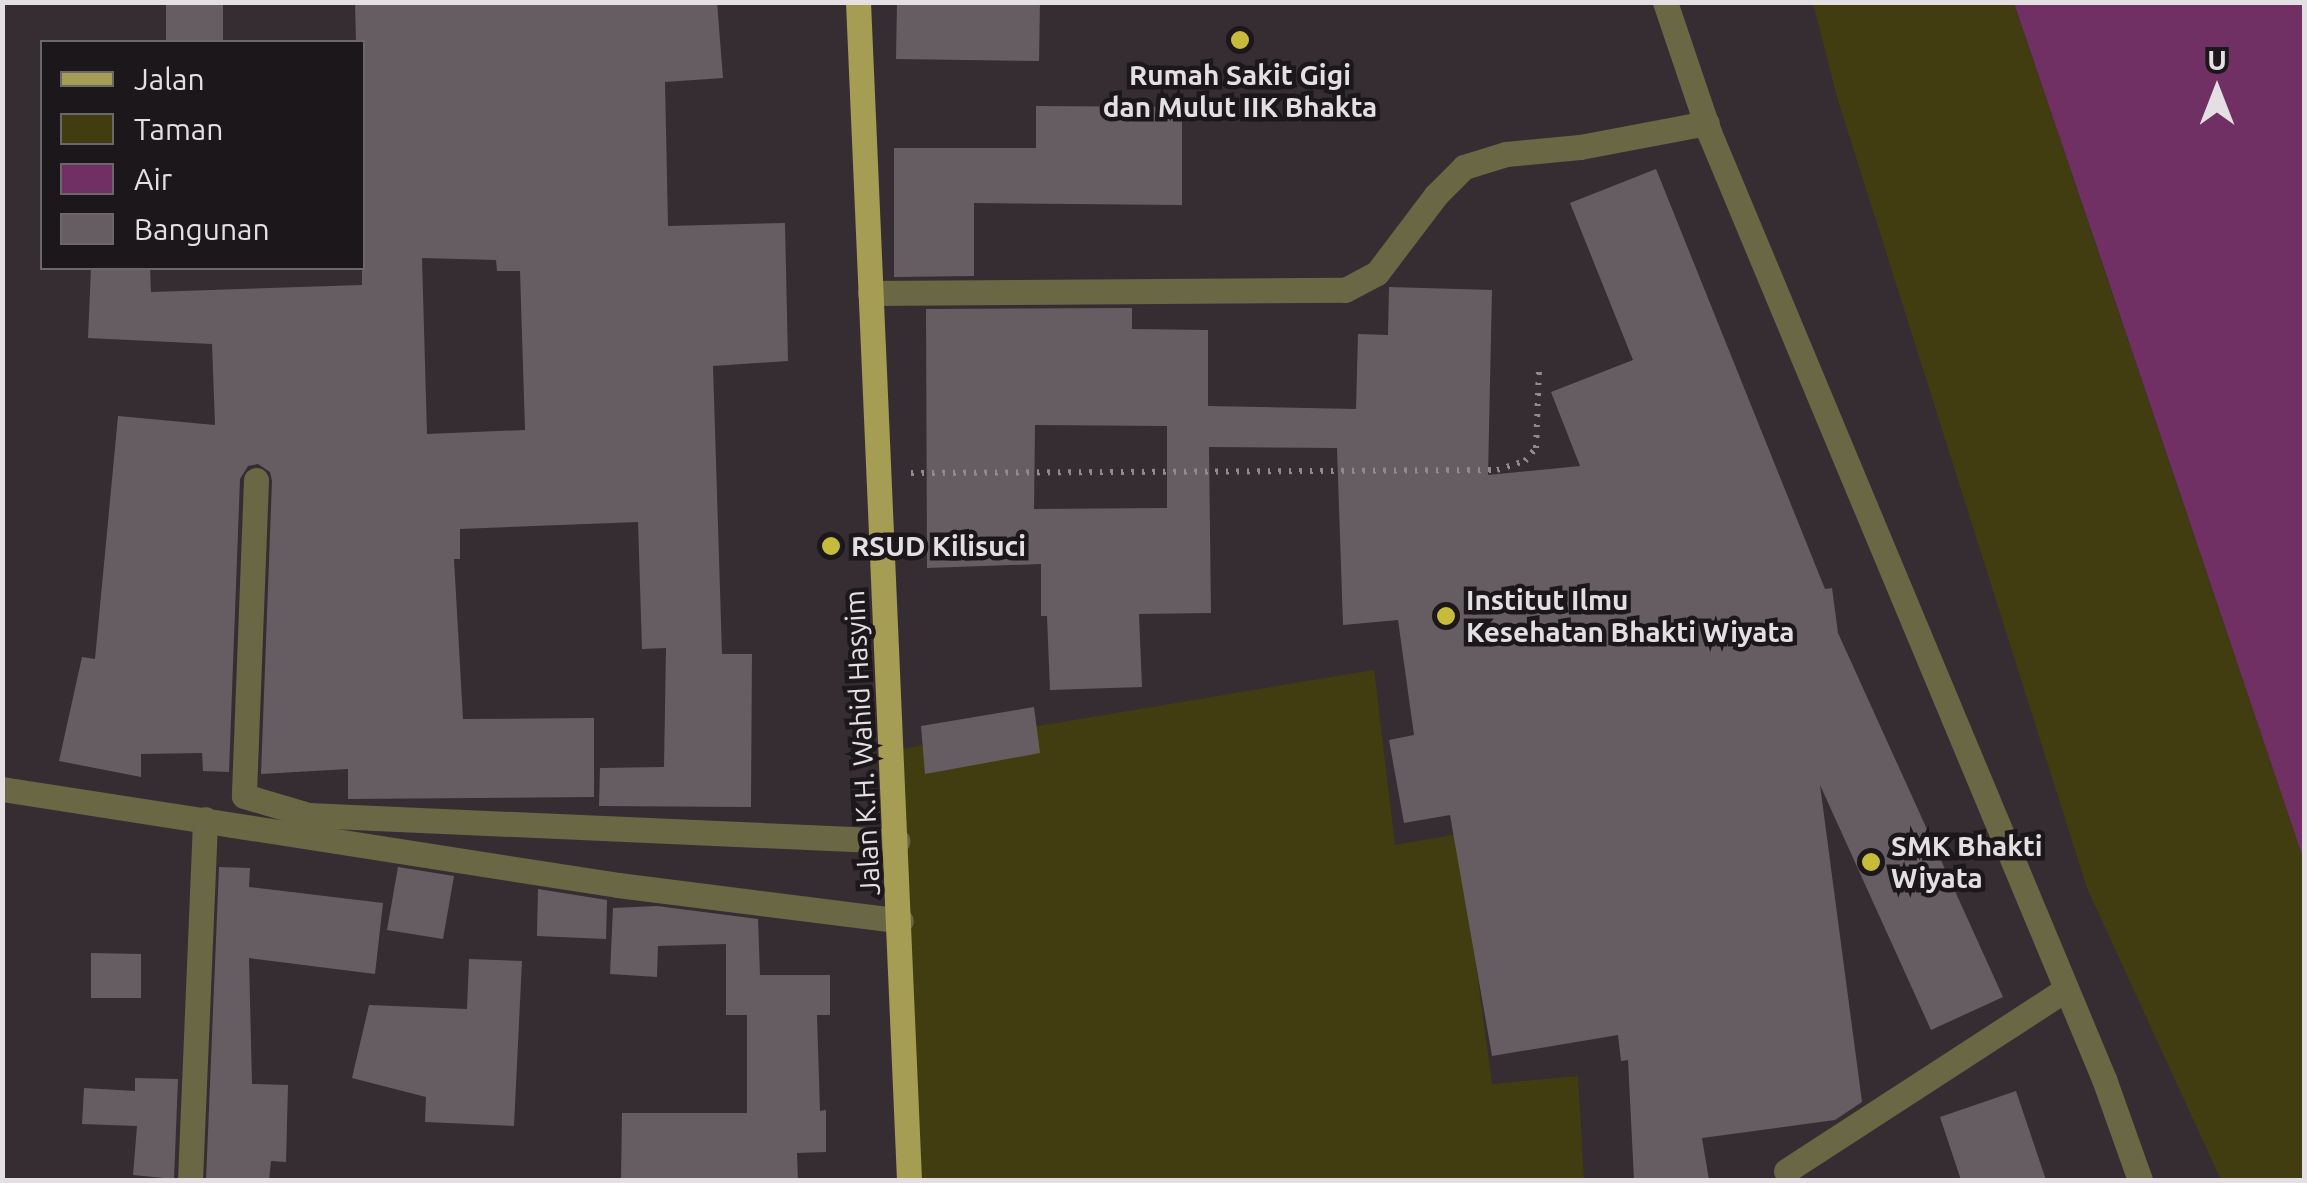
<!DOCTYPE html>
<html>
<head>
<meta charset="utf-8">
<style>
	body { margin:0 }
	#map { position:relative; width:2307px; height:1183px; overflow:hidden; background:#362d33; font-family:Ubuntu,sans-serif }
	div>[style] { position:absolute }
	.green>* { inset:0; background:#413d10 }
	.water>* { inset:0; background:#703063 }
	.building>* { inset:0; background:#665d63 }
	.path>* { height:6px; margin-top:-3px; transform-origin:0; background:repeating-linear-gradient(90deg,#90898e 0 2.5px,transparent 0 10.5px) }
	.minor>* { height:25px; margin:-12.5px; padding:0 12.5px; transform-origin:12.5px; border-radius:12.5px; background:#6a6745 }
	.major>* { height:25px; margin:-12.5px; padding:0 12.5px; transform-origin:12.5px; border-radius:12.5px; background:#a49d53 }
	.dots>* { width:28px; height:28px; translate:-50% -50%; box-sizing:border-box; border:5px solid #1b171a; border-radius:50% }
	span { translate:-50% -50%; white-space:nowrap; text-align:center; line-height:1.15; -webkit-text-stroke:9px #1b171a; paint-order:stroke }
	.poi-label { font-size:28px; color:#e4dfe3; font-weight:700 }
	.left { translate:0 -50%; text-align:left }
	.street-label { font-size:28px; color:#e4dfe3 }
	.frame { position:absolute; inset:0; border:5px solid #e4dfe3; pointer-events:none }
	.legend { position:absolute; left:40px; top:40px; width:325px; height:230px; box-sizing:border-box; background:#1b171a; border:2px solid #6b676a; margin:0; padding:12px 18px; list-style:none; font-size:30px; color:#e4dfe3 }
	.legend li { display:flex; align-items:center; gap:20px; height:50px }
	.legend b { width:50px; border:2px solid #6b676a }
	.north { position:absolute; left:2167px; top:40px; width:100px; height:100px; -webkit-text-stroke:8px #1b171a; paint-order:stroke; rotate:0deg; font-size:28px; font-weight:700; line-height:40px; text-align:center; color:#e4dfe3 }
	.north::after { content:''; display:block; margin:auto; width:35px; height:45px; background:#e4dfe3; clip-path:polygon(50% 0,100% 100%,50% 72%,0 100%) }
</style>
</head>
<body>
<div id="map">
	<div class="green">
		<i style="clip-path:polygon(1813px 3px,2014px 3px,2304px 861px,2304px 1180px,2221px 1180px,2087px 888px,1837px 97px)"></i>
		<i style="clip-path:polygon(1374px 670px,1395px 845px,1458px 834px,1492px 1084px,1578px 1076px,1584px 1180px,907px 1180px,901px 749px)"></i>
	</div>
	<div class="water">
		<i style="clip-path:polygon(2014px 3px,2304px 3px,2304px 861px,2102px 262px)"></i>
	</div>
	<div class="building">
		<i style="clip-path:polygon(166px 2px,223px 2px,223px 42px,166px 42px)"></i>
		<i style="clip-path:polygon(evenodd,355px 2px,717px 2px,723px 78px,665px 82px,668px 226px,785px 223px,788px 361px,713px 366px,722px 654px,752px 654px,751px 807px,599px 806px,600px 768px,664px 767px,666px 648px,642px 649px,638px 522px,460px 529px,460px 559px,454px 559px,463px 719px,594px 718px,594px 797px,348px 799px,348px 769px,261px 774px,272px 481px,270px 472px,258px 464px,248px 466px,240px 479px,229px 772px,203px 771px,202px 753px,141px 754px,141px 777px,59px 761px,82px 657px,95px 659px,118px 416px,215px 425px,212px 344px,88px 338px,91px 268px,150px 268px,151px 292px,362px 285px,362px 42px,356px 42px,355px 2px,422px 258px,496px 260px,497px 271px,520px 271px,525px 430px,427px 434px,422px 258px)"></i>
		<i style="clip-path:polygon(897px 2px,1040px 2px,1039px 61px,896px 59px)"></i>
		<i style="clip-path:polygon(1036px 106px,1182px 107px,1182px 205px,974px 203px,974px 276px,894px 277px,894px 148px,1036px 148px)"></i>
		<i style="clip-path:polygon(evenodd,1656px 169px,1825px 589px,1832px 588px,1838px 633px,2003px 997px,1931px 1030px,1820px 785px,1862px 1102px,1835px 1120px,1702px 1138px,1709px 1180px,1634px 1180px,1628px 1060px,1621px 1061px,1618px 1035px,1492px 1056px,1450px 815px,1404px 823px,1389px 740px,1414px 735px,1398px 620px,1343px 625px,1337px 448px,1209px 447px,1211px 613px,1139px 614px,1142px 687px,1050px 690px,1047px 616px,1041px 616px,1041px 564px,927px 568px,926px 309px,1132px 308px,1132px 329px,1208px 330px,1208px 406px,1356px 409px,1358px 334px,1388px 335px,1389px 287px,1492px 290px,1488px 475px,1580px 466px,1551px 392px,1633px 360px,1570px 203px,1656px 169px,1035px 425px,1167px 426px,1167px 508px,1034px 509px,1035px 425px)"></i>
		<i style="clip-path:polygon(1034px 707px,1040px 753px,925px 774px,921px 726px)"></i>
		<i style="clip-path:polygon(219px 867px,250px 868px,249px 887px,383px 903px,375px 974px,249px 958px,252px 1084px,288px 1085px,286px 1162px,271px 1161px,269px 1180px,206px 1180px)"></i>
		<i style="clip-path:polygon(398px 867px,454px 876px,443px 939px,387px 930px)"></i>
		<i style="clip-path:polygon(538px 889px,607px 900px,606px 939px,537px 936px)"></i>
		<i style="clip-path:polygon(657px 906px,758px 919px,760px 975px,830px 975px,830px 1015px,817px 1015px,820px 1111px,826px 1110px,826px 1152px,797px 1153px,798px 1180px,621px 1180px,622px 1113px,747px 1113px,747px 1015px,726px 1015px,726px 944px,658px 946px,657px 977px,610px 974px,613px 908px)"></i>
		<i style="clip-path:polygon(91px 953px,141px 954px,141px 998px,91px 998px)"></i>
		<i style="clip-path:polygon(469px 959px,522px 961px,514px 1126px,425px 1122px,426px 1097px,352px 1078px,369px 1005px,467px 1009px)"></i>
		<i style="clip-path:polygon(135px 1078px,178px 1079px,174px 1179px,133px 1175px,137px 1126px,82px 1124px,84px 1088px,135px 1091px)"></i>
		<i style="clip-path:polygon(2016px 1091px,2046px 1180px,1961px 1180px,1940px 1117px)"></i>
	</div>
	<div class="path">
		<i style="left:911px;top:473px;width:586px;rotate:-0.29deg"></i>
		<i style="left:1497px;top:470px;width:29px;rotate:-18deg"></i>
		<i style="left:1525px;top:461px;width:17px;rotate:-50deg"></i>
		<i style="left:1536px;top:448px;width:79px;rotate:-87.8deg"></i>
	</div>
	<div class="minor">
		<i style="left:1665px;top:2px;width:137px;rotate:71.3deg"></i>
		<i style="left:1709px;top:132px;width:1026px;rotate:67.36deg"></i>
		<i style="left:2104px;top:1079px;width:107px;rotate:70.4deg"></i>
		<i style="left:870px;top:293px;width:475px;rotate:-0.4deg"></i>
		<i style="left:1345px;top:290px;width:36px;rotate:-28deg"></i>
		<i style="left:1377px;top:273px;width:98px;rotate:-52.9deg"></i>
		<i style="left:1436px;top:195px;width:40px;rotate:-45deg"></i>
		<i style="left:1464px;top:167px;width:44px;rotate:-17.2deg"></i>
		<i style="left:1506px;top:154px;width:74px;rotate:-5.4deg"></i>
		<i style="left:1580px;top:147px;width:129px;rotate:-10.7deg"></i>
		<i style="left:256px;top:480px;width:316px;rotate:92.2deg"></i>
		<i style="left:244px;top:796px;width:67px;rotate:16.5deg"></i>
		<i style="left:308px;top:815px;width:590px;rotate:2.53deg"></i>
		<i style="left:2px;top:789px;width:623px;rotate:8.86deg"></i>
		<i style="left:618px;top:885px;width:285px;rotate:7.2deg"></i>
		<i style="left:1786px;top:1171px;width:334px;rotate:-33deg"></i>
		<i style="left:190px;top:1180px;width:361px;rotate:-87.6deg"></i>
	</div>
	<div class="major">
		<i style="left:858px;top:2px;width:1179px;rotate:87.52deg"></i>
	</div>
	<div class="dots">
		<i style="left:1240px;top:40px;background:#c7bb3b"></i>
		<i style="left:831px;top:546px;background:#c7bb3b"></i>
		<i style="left:1446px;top:616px;background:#c7bb3b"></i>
		<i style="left:1871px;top:862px;background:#c7bb3b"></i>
	</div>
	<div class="poi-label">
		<span style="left:1240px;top:91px">Rumah Sakit Gigi<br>dan Mulut IIK Bhakta</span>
		<span class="left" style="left:851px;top:546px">RSUD Kilisuci</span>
		<span class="left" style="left:1466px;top:616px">Institut Ilmu<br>Kesehatan Bhakti Wiyata</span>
		<span class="left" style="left:1891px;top:862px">SMK Bhakti<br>Wiyata</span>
	</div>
	<div class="street-label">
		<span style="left:862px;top:743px;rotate:-93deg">Jalan K.H. Wahid Hasyim</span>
	</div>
	<div class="frame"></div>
	<ul class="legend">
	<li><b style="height:12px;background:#a49d53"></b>Jalan</li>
	<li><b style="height:28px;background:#413d10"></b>Taman</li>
	<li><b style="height:28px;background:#703063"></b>Air</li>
	<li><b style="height:28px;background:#665d63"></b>Bangunan</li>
	</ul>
	<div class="north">U</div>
</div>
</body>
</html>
